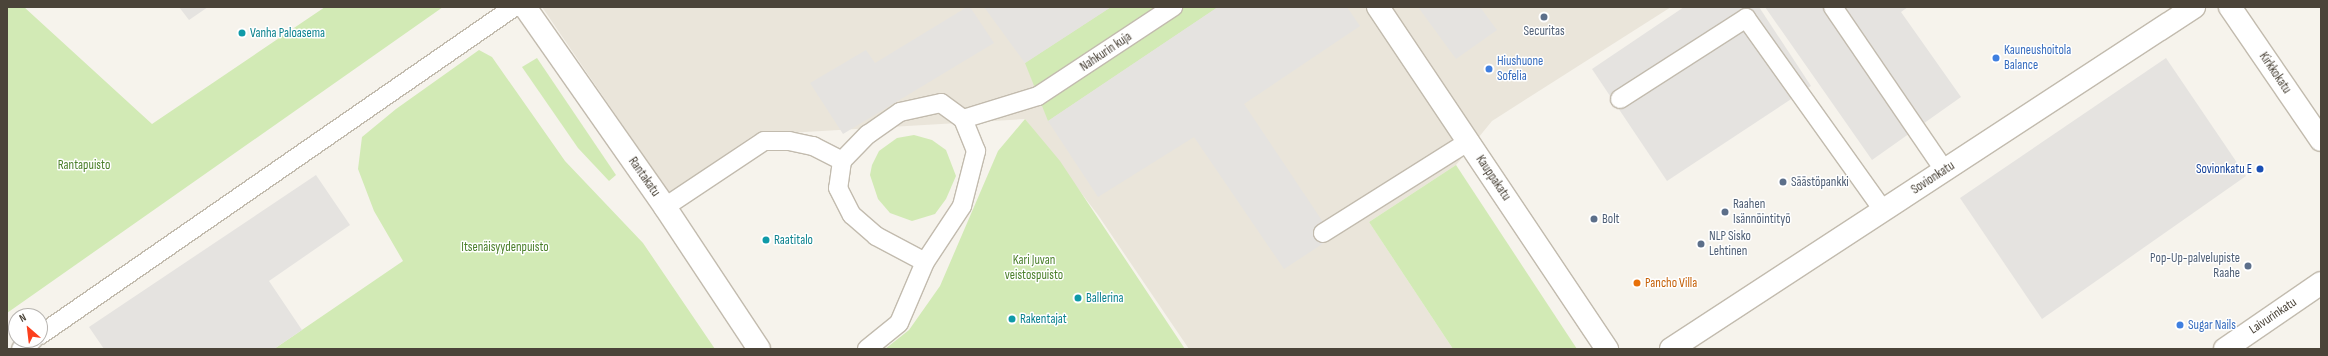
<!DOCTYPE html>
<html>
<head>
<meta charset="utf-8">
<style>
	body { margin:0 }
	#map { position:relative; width:2328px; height:356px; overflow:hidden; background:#f6f3ec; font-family:"Sofia Sans Condensed",sans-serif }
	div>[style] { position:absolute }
	.residential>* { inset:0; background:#eae5da }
	.green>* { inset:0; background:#d2eab5 }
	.parking>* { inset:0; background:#e5e3e0 }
	.roads { filter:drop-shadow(1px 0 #c2bbae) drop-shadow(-1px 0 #c2bbae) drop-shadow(0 1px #c2bbae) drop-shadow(0 -1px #c2bbae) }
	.service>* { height:18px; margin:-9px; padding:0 9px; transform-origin:9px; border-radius:9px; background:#fff }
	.pedestrian>* { height:22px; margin:-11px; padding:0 11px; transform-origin:11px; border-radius:11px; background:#fff }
	.minor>* { height:22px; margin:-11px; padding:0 11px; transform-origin:11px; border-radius:11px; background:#fff }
	.tertiary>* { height:22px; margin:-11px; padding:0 11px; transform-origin:11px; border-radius:11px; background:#fff }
	.dots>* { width:11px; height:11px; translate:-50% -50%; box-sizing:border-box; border:2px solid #fff; border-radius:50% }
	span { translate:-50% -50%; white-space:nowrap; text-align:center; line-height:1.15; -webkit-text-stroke:3px #fff; paint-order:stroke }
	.service-label { font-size:13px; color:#4e5e75 }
	.left { translate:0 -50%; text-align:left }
	.right { translate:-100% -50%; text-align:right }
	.culture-label { font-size:13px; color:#0d838f }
	.shop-label { font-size:13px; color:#366cbe }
	.street-label { font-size:13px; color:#4b4439 }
	.park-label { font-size:13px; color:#4a7f2a }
	.transit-label { font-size:13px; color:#164399 }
	.food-label { font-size:13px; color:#c56008 }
	.frame { position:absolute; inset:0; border:8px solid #4b4439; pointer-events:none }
	.north { position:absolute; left:8px; top:308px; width:40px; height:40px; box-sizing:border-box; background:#fff; border:1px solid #b7b4b0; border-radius:50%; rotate:332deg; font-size:11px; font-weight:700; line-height:16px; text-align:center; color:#4b4439 }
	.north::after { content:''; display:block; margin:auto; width:14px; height:18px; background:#fc3f1d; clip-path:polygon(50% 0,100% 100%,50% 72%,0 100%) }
</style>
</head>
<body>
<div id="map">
	<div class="residential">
		<i style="clip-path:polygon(542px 7px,1671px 7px,1492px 121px,1456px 165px,1369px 222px,1453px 349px,1189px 349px,1098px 215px,1025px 119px,754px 135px,669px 193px)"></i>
	</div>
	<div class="green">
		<i style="clip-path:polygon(7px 7px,24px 7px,152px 124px,325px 7px,443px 7px,7px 313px)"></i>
		<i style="clip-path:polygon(1111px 7px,1218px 7px,1048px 121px,1025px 63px)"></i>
		<i style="clip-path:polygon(479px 50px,492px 57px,565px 161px,643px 243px,715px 349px,274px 349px,403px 261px,374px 211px,358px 169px,362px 137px,396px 109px)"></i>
		<i style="clip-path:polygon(537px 58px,616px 175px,609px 181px,578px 148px,522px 67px)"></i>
		<i style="clip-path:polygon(1025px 119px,1060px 161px,1185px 349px,885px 349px,909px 330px,940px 286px,998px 151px)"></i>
		<i style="clip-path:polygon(914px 135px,932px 140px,946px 150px,956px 176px,946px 199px,935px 214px,912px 221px,890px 213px,878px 199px,870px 175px,872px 165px,879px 151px,897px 138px)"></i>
		<i style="clip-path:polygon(1456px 165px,1577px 349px,1453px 349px,1369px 222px)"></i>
	</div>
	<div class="parking">
		<i style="clip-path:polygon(179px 7px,208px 7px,189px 20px)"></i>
		<i style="clip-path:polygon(967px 7px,970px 7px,994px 43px,843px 134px,810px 83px,866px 50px,875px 63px)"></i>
		<i style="clip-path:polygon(984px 7px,1111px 7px,1025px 63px)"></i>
		<i style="clip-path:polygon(1218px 7px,1347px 7px,1360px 26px,1244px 104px,1333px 237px,1284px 269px,1194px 137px,1098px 197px,1048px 121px)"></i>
		<i style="clip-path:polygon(1418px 7px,1480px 7px,1497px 30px,1456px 59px)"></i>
		<i style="clip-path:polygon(1684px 7px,1759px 7px,1811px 86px,1667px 181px,1592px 69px)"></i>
		<i style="clip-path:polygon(1765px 7px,1908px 7px,1901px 12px,1961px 97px,1872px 160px)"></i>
		<i style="clip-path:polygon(2166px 58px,2246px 176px,2042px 319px,1960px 198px)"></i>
		<i style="clip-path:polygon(316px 175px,350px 225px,269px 281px,302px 330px,274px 349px,104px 349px,89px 327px)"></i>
	</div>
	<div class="roads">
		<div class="service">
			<i style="left:1833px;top:7px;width:199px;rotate:55.7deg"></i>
			<i style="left:1620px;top:99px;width:150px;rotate:-32.7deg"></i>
			<i style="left:1746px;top:18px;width:236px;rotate:54.5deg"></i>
			<i style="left:963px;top:119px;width:78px;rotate:-17deg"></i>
			<i style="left:1038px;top:96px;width:162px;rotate:-33.4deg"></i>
			<i style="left:665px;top:207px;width:119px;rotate:-33.7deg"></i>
			<i style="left:764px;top:141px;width:25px"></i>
			<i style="left:789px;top:141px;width:25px;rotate:12deg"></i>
			<i style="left:813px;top:146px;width:33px;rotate:27deg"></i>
			<i style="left:1323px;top:233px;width:173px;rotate:-32.2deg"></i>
			<i style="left:40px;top:335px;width:576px;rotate:-34.68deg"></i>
			<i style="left:21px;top:349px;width:15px;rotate:-37deg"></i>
			<i style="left:867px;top:349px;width:41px;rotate:-39.1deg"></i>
			<i style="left:899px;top:323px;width:66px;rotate:-66.9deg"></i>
			<i style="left:925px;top:262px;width:67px;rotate:-56.5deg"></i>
			<i style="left:962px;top:206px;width:57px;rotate:-75.7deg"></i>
			<i style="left:976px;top:151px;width:35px;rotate:-112deg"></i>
			<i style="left:963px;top:119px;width:27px;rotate:-144deg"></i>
			<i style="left:941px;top:103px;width:42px;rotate:167.6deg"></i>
			<i style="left:900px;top:112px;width:39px;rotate:145deg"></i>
			<i style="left:868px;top:134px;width:37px;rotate:134deg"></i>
			<i style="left:842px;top:161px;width:27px;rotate:98deg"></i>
			<i style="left:838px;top:188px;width:30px;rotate:63deg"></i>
			<i style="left:852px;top:215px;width:32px;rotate:41deg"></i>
			<i style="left:876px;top:236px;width:55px;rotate:28deg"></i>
		</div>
		<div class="pedestrian">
			<i style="left:2225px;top:349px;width:116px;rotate:-34.5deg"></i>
		</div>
		<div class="minor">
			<i style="left:525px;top:7px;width:244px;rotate:55deg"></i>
			<i style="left:665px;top:207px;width:170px;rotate:56.5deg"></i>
			<i style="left:1378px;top:7px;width:412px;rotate:56.2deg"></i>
			<i style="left:1671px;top:349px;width:625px;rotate:-33.18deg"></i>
		</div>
		<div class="tertiary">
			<i style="left:2230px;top:7px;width:161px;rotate:55.6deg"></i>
		</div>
	</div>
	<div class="dots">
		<i style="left:1544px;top:17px;background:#5c6f8a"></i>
		<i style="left:242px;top:33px;background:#0f9aa8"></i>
		<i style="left:1996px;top:58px;background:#3f7fe0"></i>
		<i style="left:1489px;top:69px;background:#3f7fe0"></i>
		<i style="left:2260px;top:169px;background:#1a4fb4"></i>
		<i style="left:1783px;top:182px;background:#5c6f8a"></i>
		<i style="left:1725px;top:212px;background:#5c6f8a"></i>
		<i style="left:1594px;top:219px;background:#5c6f8a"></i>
		<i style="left:766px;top:240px;background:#0f9aa8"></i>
		<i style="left:1701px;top:244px;background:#5c6f8a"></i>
		<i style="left:2248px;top:266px;background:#5c6f8a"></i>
		<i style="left:1637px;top:283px;background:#e8710a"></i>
		<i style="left:1078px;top:298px;background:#0f9aa8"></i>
		<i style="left:1012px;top:319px;background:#0f9aa8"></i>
		<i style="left:2180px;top:325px;background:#3f7fe0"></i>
	</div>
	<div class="service-label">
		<span style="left:1544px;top:31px">Securitas</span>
		<span class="left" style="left:1791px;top:182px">Säästöpankki</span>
		<span class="left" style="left:1733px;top:212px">Raahen<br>Isännöintityö</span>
		<span class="left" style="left:1602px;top:219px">Bolt</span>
		<span class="left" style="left:1709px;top:244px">NLP Sisko<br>Lehtinen</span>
		<span class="right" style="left:2240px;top:266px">Pop-Up-palvelupiste<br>Raahe</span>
	</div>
	<div class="culture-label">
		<span class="left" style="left:250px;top:33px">Vanha Paloasema</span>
		<span class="left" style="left:774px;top:240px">Raatitalo</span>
		<span class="left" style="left:1086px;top:298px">Ballerina</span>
		<span class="left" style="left:1020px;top:319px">Rakentajat</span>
	</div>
	<div class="shop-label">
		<span class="left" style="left:2004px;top:58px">Kauneushoitola<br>Balance</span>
		<span class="left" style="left:1497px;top:69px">Hiushuone<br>Sofelia</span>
		<span class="left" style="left:2188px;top:325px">Sugar Nails</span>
	</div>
	<div class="street-label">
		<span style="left:1106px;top:52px;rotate:-34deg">Nahkurin kuja</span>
		<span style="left:2275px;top:73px;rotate:56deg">Kirkkokatu</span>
		<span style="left:644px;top:177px;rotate:55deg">Rantakatu</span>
		<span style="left:1493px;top:178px;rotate:56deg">Kauppakatu</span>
		<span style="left:1933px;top:178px;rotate:-33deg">Sovionkatu</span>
		<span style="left:2273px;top:316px;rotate:-34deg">Laivurinkatu</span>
	</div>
	<div class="park-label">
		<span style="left:84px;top:165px">Rantapuisto</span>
		<span style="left:505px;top:247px">Itsenäisyydenpuisto</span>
		<span style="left:1034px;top:268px">Kari Juvan<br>veistospuisto</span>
	</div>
	<div class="transit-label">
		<span class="right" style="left:2252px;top:169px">Sovionkatu E</span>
	</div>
	<div class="food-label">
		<span class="left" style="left:1645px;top:283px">Pancho Villa</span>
	</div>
	<div class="frame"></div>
	<div class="north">N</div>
</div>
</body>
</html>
